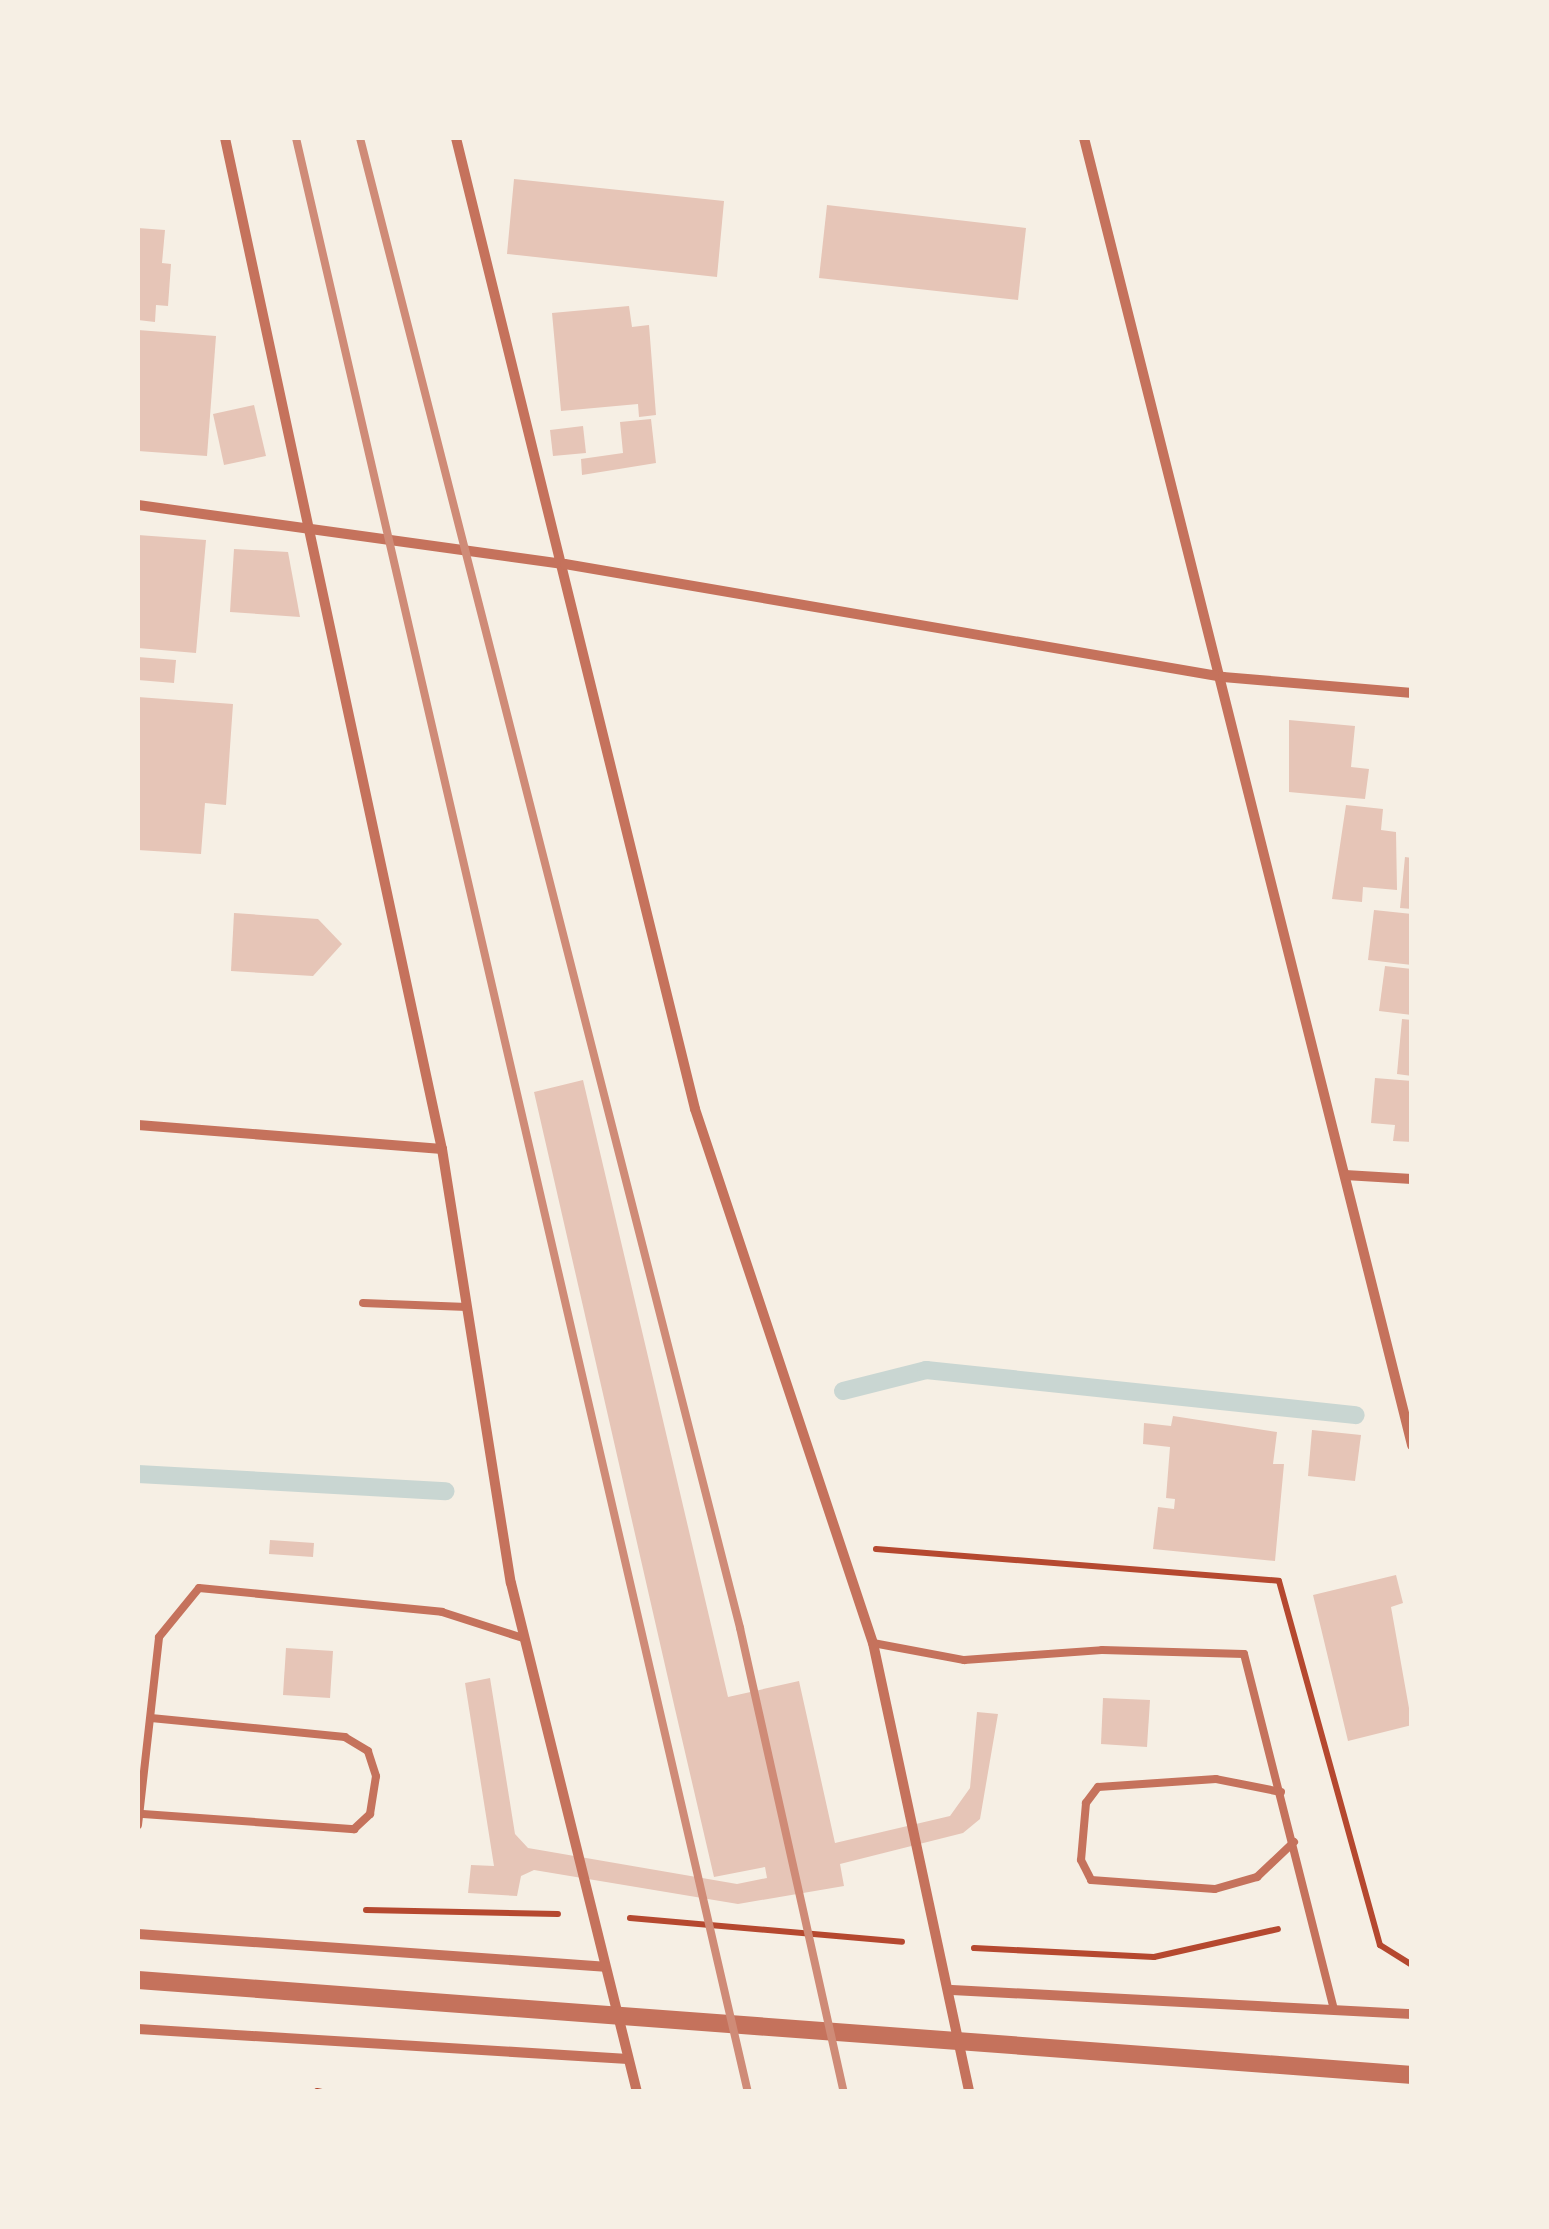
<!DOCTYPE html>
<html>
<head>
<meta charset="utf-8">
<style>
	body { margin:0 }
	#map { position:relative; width:1549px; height:2229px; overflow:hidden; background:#f6efe4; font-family:Ubuntu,sans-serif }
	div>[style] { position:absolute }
	.stream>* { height:18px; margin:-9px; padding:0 9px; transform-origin:9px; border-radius:9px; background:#c9d6d2 }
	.building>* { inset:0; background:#e6c5b7 }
	.path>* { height:6px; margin:-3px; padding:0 3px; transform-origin:3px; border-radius:3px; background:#b5482f }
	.service>* { height:8px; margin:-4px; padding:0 4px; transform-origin:4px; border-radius:4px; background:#c5725c }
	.minor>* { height:10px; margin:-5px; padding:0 5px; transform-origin:5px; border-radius:5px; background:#c5725c }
	.tertiary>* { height:18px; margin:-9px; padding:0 9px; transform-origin:9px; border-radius:9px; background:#c5725c }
	.rail>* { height:8px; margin:-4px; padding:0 4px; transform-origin:4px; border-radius:4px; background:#cf8b77 }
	span { translate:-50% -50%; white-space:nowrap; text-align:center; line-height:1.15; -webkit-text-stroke:10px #f6efe4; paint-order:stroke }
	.frame { position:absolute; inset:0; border:140px solid #f6efe4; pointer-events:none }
</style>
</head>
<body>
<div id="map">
	<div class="stream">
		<i style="left:843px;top:1391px;width:86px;rotate:-14.2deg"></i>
		<i style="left:926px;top:1370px;width:432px;rotate:6deg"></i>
		<i style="left:138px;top:1474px;width:308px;rotate:3.2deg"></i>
	</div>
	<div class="building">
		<i style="clip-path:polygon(514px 179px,724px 201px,717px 277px,507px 254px)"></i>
		<i style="clip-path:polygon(827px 205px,1026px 228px,1018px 300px,819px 278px)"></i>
		<i style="clip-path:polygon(138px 228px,165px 230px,162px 263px,171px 264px,168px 306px,156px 305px,155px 322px,138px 320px)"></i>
		<i style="clip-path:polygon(629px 306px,632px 327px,649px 325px,656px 415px,639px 417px,638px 404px,561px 411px,552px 313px)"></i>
		<i style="clip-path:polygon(138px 330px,216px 336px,207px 456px,138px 451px)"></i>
		<i style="clip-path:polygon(254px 405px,266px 456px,224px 465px,213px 414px)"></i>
		<i style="clip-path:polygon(651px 419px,656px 463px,582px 475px,581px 459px,623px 453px,620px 422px)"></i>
		<i style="clip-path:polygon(583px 426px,586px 453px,553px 456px,550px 430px)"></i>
		<i style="clip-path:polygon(138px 535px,206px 540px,196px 653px,138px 648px)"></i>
		<i style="clip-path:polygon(234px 549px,288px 552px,300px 617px,230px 612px)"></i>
		<i style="clip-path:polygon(138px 657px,176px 660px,174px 683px,138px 680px)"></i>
		<i style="clip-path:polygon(138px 697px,233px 704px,226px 805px,205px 803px,201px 854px,138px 850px)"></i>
		<i style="clip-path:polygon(1289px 720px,1355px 726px,1351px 767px,1369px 769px,1365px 799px,1289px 792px)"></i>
		<i style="clip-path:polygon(1346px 805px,1383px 809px,1381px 830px,1396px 832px,1397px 890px,1363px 887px,1362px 902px,1332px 899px)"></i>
		<i style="clip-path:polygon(1405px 857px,1412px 858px,1412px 909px,1400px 908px)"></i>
		<i style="clip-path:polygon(1374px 910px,1412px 914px,1412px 965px,1368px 960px)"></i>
		<i style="clip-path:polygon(234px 913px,318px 919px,342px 944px,313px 976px,231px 971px)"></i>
		<i style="clip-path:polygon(1385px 966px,1412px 969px,1412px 1015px,1379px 1011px)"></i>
		<i style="clip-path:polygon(1402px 1019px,1412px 1020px,1412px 1076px,1397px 1074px)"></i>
		<i style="clip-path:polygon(1375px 1078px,1412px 1081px,1412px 1142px,1393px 1141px,1395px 1125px,1371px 1123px)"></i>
		<i style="clip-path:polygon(583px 1080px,728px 1697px,799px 1681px,835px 1843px,950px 1816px,970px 1788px,977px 1712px,998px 1714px,980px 1819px,963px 1833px,840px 1864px,844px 1886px,738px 1904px,534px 1870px,521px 1876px,517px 1896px,468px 1893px,471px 1865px,494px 1866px,465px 1683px,490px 1678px,515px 1834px,528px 1848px,737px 1884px,767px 1878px,765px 1867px,714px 1877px,675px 1709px,534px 1092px)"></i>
		<i style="clip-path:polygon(1173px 1416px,1277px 1432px,1273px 1464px,1284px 1464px,1275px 1561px,1153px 1549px,1158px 1507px,1174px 1509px,1175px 1499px,1166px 1498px,1170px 1447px,1143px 1444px,1144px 1423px,1171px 1426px)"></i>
		<i style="clip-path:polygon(1312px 1430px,1361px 1435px,1355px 1481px,1308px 1476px)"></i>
		<i style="clip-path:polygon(270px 1540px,314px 1543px,313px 1557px,269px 1554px)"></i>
		<i style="clip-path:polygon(1396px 1575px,1403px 1603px,1391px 1607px,1412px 1725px,1348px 1741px,1313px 1595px)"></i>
		<i style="clip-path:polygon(286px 1648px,333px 1651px,330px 1698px,283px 1695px)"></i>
		<i style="clip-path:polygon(1103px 1698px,1150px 1700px,1147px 1747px,1101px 1744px)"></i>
	</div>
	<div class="path">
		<i style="left:876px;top:1549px;width:404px;rotate:4.5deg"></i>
		<i style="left:1279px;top:1581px;width:378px;rotate:74.5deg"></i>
		<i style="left:1380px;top:1945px;width:38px;rotate:32deg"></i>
		<i style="left:366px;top:1910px;width:192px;rotate:1.2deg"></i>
		<i style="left:630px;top:1918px;width:273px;rotate:5deg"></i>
		<i style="left:974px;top:1948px;width:180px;rotate:2.9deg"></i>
		<i style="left:1154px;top:1957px;width:127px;rotate:-12.7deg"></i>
		<i style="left:317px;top:2091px;width:5px;rotate:11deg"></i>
	</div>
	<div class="service">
		<i style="left:363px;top:1303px;width:104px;rotate:2.2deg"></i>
		<i style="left:873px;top:1643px;width:93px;rotate:10.6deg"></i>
		<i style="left:964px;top:1660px;width:138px;rotate:-4.1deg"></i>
		<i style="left:1102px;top:1650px;width:142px;rotate:1.6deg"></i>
		<i style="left:1244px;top:1654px;width:366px;rotate:75.8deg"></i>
		<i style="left:1281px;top:1792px;width:66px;rotate:-168.7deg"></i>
		<i style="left:1216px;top:1779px;width:118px;rotate:176.1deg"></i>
		<i style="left:1098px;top:1787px;width:20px;rotate:127deg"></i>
		<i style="left:1086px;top:1803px;width:57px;rotate:95deg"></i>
		<i style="left:1081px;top:1860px;width:22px;rotate:63deg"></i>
		<i style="left:1091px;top:1880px;width:124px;rotate:4.2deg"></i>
		<i style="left:1215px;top:1889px;width:44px;rotate:-15.9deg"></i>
		<i style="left:1257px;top:1877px;width:51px;rotate:-43.4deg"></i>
		<i style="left:143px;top:1814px;width:212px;rotate:4.1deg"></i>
		<i style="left:354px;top:1829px;width:22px;rotate:-43deg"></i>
		<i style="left:370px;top:1814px;width:38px;rotate:-81deg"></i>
		<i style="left:376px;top:1776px;width:26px;rotate:-108deg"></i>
		<i style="left:368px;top:1751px;width:27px;rotate:-149deg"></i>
		<i style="left:345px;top:1737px;width:195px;rotate:-174.4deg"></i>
		<i style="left:138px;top:1825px;width:189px;rotate:-83.6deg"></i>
		<i style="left:159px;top:1637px;width:63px;rotate:-50.8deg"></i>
		<i style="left:199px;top:1588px;width:244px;rotate:5.6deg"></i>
		<i style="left:442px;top:1612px;width:85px;rotate:17.8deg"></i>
	</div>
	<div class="minor">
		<i style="left:225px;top:138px;width:1034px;rotate:77.89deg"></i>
		<i style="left:442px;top:1149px;width:439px;rotate:81deg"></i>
		<i style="left:511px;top:1583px;width:524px;rotate:76.1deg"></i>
		<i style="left:456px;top:138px;width:1000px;rotate:76.17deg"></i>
		<i style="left:695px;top:1109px;width:563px;rotate:71.57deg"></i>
		<i style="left:873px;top:1643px;width:459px;rotate:77.9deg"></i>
		<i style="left:1084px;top:138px;width:1348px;rotate:75.91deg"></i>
		<i style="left:138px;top:505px;width:431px;rotate:7.9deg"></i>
		<i style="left:565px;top:564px;width:668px;rotate:9.74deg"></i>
		<i style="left:1223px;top:677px;width:190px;rotate:4.8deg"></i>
		<i style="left:138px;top:1125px;width:305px;rotate:4.5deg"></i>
		<i style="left:1345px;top:1175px;width:67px;rotate:3.4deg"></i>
		<i style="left:138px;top:1934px;width:468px;rotate:4deg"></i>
		<i style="left:952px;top:1990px;width:461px;rotate:3deg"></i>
		<i style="left:138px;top:2029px;width:491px;rotate:3.5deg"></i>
	</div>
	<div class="tertiary">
		<i style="left:138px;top:1980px;width:1278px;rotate:4.26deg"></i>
	</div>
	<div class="rail">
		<i style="left:296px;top:138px;width:2006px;rotate:76.98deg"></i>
		<i style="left:360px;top:138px;width:1538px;rotate:75.69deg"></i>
		<i style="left:740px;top:1628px;width:476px;rotate:77.4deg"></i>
	</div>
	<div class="frame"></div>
</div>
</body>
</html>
